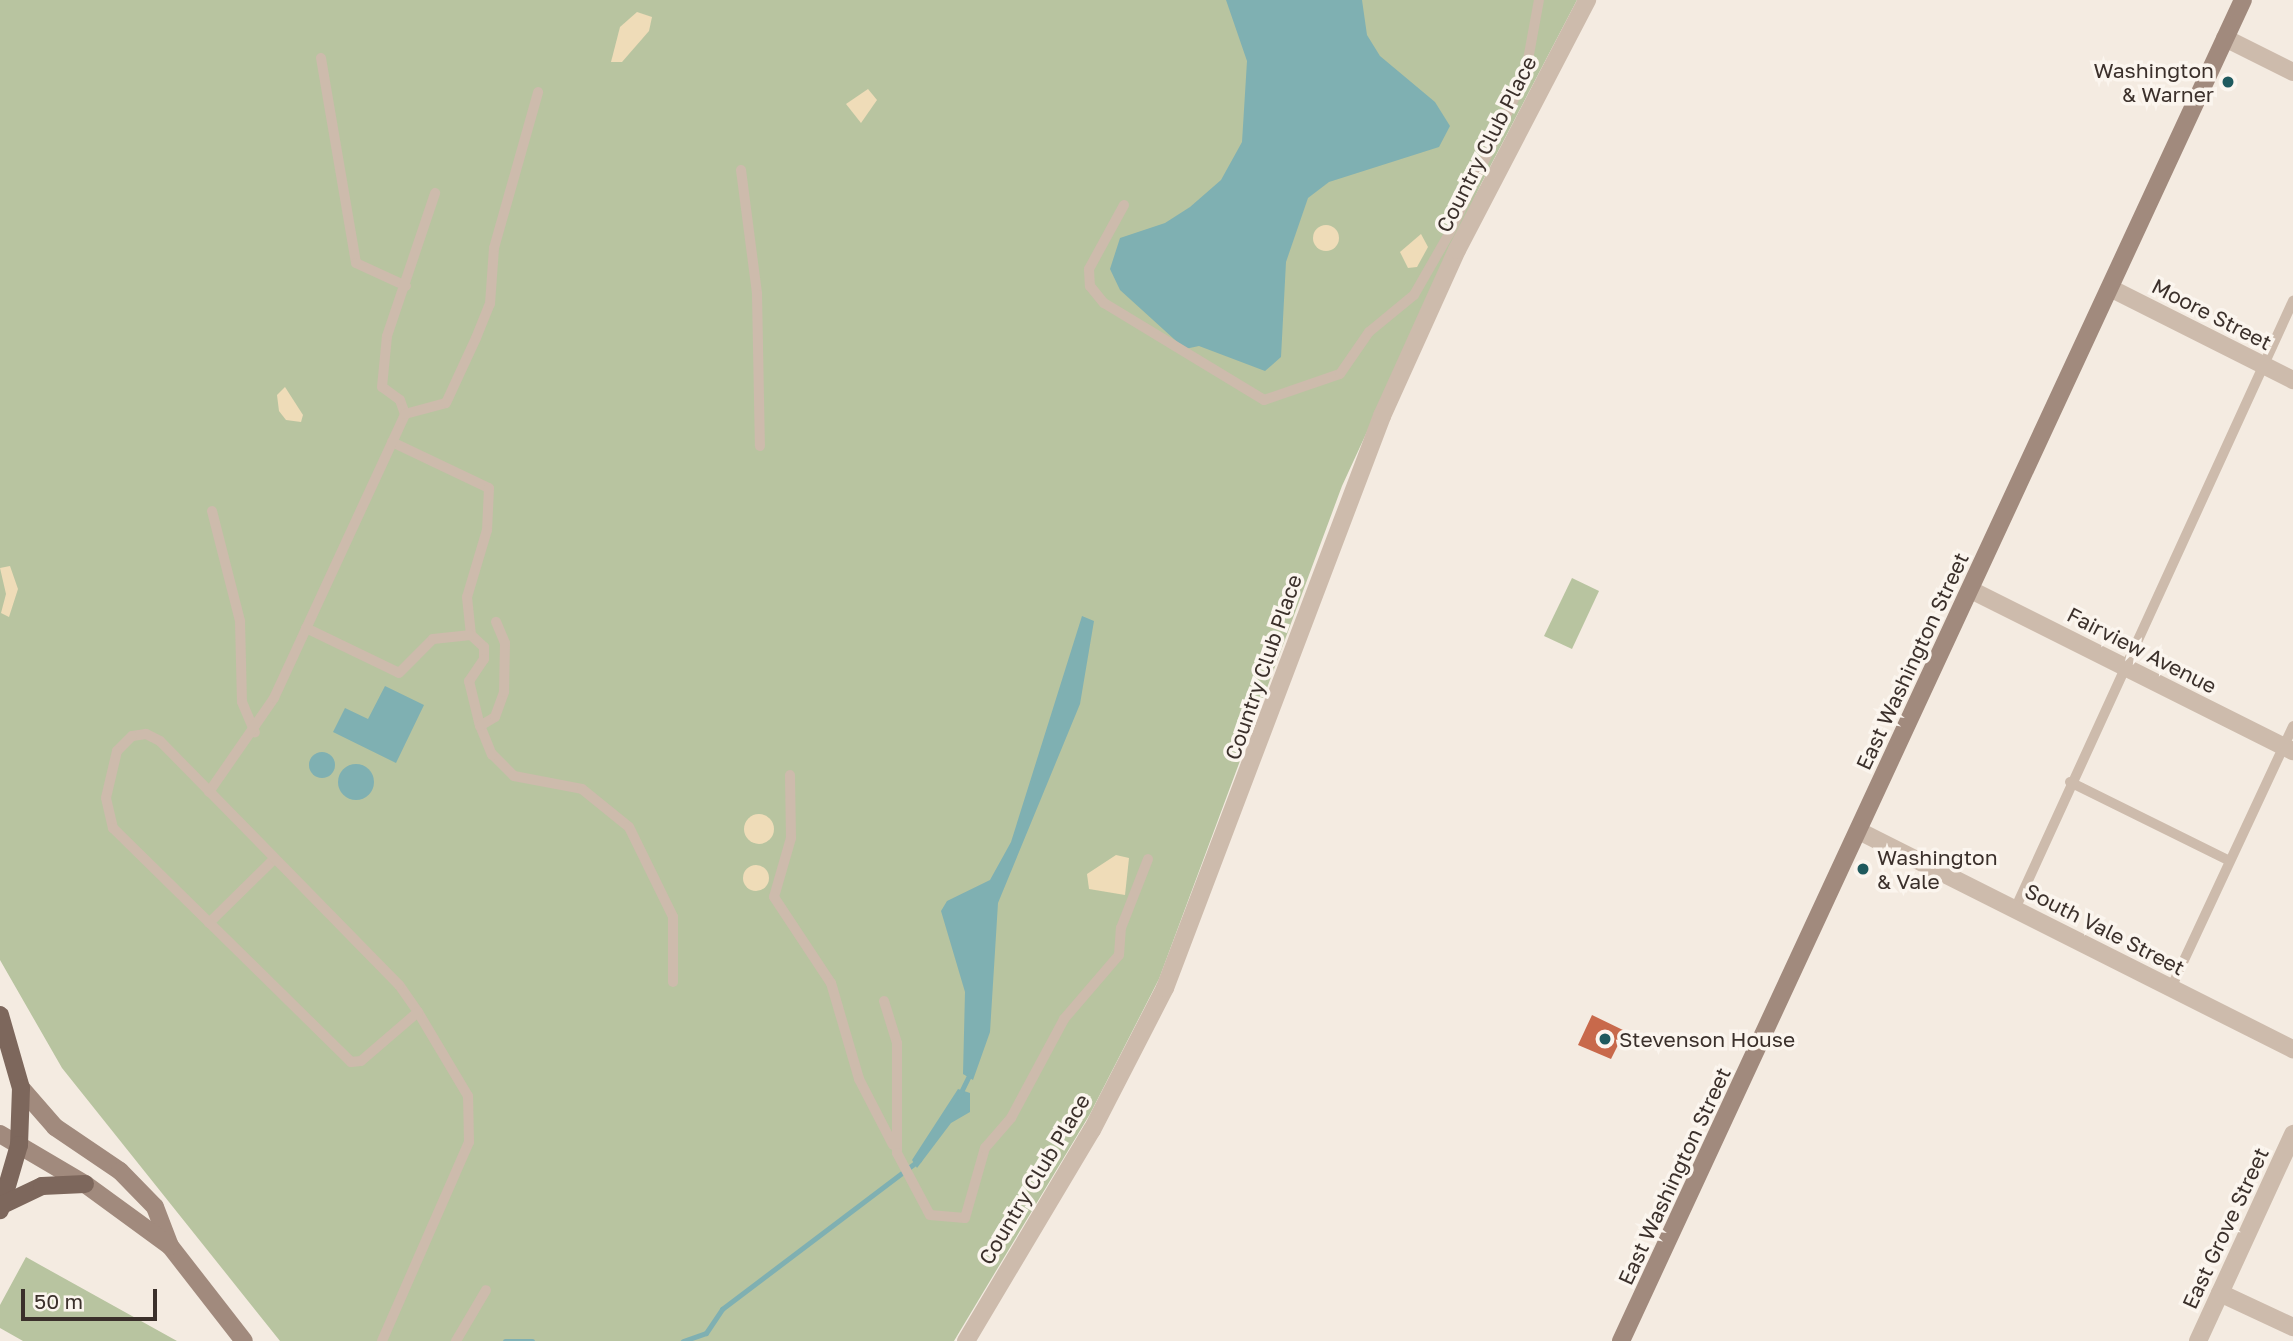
<!DOCTYPE html>
<html>
<head>
<meta charset="utf-8">
<style>
	body { margin:0 }
	#map { position:relative; width:2293px; height:1341px; overflow:hidden; background:#f4ebe1; font-family:"Golos Text",sans-serif }
	div>[style] { position:absolute }
	.green>* { inset:0; background:#b8c4a0 }
	.sand>* { inset:0; background:#efdcb8 }
	.round { border-radius:50% }
	.water>* { inset:0; background:#7fb0b2 }
	.stream>* { height:5px; margin:-2.5px; padding:0 2.5px; transform-origin:2.5px; border-radius:2.5px; background:#7fb0b2 }
	.building>* { inset:0; background:#c8694b }
	.lane>* { height:10px; margin:-5px; padding:0 5px; transform-origin:5px; border-radius:5px; background:#cdbbac }
	.street>* { height:18px; margin:-9px; padding:0 9px; transform-origin:9px; border-radius:9px; background:#cdbbac }
	.secondary>* { height:18px; margin:-9px; padding:0 9px; transform-origin:9px; border-radius:9px; background:#a18a7d }
	.primary>* { height:18px; margin:-9px; padding:0 9px; transform-origin:9px; border-radius:9px; background:#7d675c }
	.dots>* { width:19px; height:19px; translate:-50% -50%; box-sizing:border-box; border:4px solid #fbf5ee; border-radius:50% }
	span { translate:-50% -50%; white-space:nowrap; text-align:center; line-height:1.15; -webkit-text-stroke:7px #fbf5ee; paint-order:stroke }
	.poi-label { font-size:21px; color:#3b302b }
	.right { translate:-100% -50%; text-align:right }
	.left { translate:0 -50%; text-align:left }
	.street-label { font-size:21px; color:#3b302b }
	.scale { position:absolute; left:21px; top:1289px; width:136px; height:32px; box-sizing:border-box; border:4px solid #3b302b; border-top:0; padding-left:9px; font-size:21px; line-height:24px; white-space:nowrap; color:#3b302b; -webkit-text-stroke:5px #fbf5ee; paint-order:stroke }
</style>
</head>
<body>
<div id="map">
	<div class="green">
		<i style="clip-path:polygon(0 0,1577px 0,1481px 184px,1342px 486px,1159px 979px,1090px 1114px,954px 1341px,280px 1341px,62px 1068px,0 960px)"></i>
		<i style="clip-path:polygon(1572px 578px,1599px 591px,1572px 649px,1544px 636px)"></i>
		<i style="clip-path:polygon(26px 1257px,42px 1266px,177px 1341px,23px 1341px,0 1328px,0 1305px)"></i>
	</div>
	<div class="sand">
		<i style="clip-path:polygon(637px 12px,652px 17px,649px 31px,622px 62px,611px 62px,620px 27px)"></i>
		<i style="clip-path:polygon(868px 89px,877px 100px,861px 123px,846px 104px)"></i>
		<i class="round" style="left:1313px;top:225px;width:26px;height:26px"></i>
		<i style="clip-path:polygon(1421px 234px,1428px 247px,1417px 267px,1408px 268px,1400px 252px)"></i>
		<i style="clip-path:polygon(285px 387px,303px 415px,301px 422px,286px 420px,279px 411px,277px 395px)"></i>
		<i style="clip-path:polygon(10px 566px,18px 589px,9px 617px,1px 613px,6px 594px,0 568px)"></i>
		<i class="round" style="left:744px;top:814px;width:30px;height:30px"></i>
		<i style="clip-path:polygon(1116px 855px,1129px 858px,1125px 895px,1089px 889px,1087px 874px)"></i>
		<i class="round" style="left:743px;top:865px;width:26px;height:26px"></i>
	</div>
	<div class="water">
		<i style="clip-path:polygon(1226px 0,1362px 0,1367px 35px,1380px 56px,1435px 102px,1450px 126px,1439px 147px,1329px 182px,1308px 198px,1286px 262px,1281px 357px,1265px 371px,1199px 346px,1185px 349px,1120px 290px,1110px 269px,1120px 238px,1165px 223px,1190px 207px,1221px 180px,1242px 142px,1247px 61px)"></i>
		<i style="clip-path:polygon(1082px 616px,1094px 621px,1080px 704px,998px 903px,990px 1032px,973px 1080px,963px 1074px,965px 992px,941px 911px,947px 901px,990px 880px,1011px 842px)"></i>
		<i style="clip-path:polygon(385px 686px,424px 705px,396px 763px,333px 732px,345px 708px,368px 719px)"></i>
		<i class="round" style="left:309px;top:752px;width:26px;height:26px"></i>
		<i class="round" style="left:338px;top:764px;width:36px;height:36px"></i>
		<i style="clip-path:polygon(958px 1089px,970px 1093px,970px 1112px,951px 1123px,917px 1168px,912px 1160px)"></i>
	</div>
	<div class="stream">
		<i style="left:959px;top:1096px;width:25px;rotate:-64deg"></i>
		<i style="left:505px;top:1341px;width:27px"></i>
		<i style="left:683px;top:1341px;width:24px;rotate:-19deg"></i>
		<i style="left:706px;top:1333px;width:29px;rotate:-56deg"></i>
		<i style="left:722px;top:1309px;width:247px;rotate:-37.1deg"></i>
	</div>
	<div class="building">
		<i style="clip-path:polygon(1592px 1015px,1625px 1031px,1611px 1059px,1578px 1045px)"></i>
	</div>
	<div class="lane">
		<i style="left:321px;top:58px;width:208px;rotate:80.3deg"></i>
		<i style="left:356px;top:263px;width:55px;rotate:24.7deg"></i>
		<i style="left:741px;top:170px;width:125px;rotate:82.6deg"></i>
		<i style="left:757px;top:294px;width:152px;rotate:88.9deg"></i>
		<i style="left:1124px;top:205px;width:73px;rotate:118.7deg"></i>
		<i style="left:1089px;top:269px;width:17px;rotate:87deg"></i>
		<i style="left:1090px;top:286px;width:22px;rotate:51deg"></i>
		<i style="left:1104px;top:303px;width:187px;rotate:31.2deg"></i>
		<i style="left:1264px;top:400px;width:80px;rotate:-18.9deg"></i>
		<i style="left:1340px;top:374px;width:51px;rotate:-55.4deg"></i>
		<i style="left:1369px;top:332px;width:58px;rotate:-39.4deg"></i>
		<i style="left:1414px;top:295px;width:70px;rotate:-60.2deg"></i>
		<i style="left:1449px;top:234px;width:175px;rotate:-64.3deg"></i>
		<i style="left:1525px;top:76px;width:77px;rotate:-79.6deg"></i>
		<i style="left:405px;top:414px;width:15px;rotate:-110deg"></i>
		<i style="left:400px;top:400px;width:22px;rotate:-144deg"></i>
		<i style="left:382px;top:387px;width:51px;rotate:-84.4deg"></i>
		<i style="left:387px;top:336px;width:151px;rotate:-71.4deg"></i>
		<i style="left:392px;top:442px;width:107px;rotate:25.4deg"></i>
		<i style="left:489px;top:488px;width:42px;rotate:92.7deg"></i>
		<i style="left:487px;top:530px;width:70px;rotate:106.6deg"></i>
		<i style="left:467px;top:597px;width:38px;rotate:84deg"></i>
		<i style="left:471px;top:635px;width:18px;rotate:43deg"></i>
		<i style="left:484px;top:647px;width:12px;rotate:90deg"></i>
		<i style="left:484px;top:659px;width:27px;rotate:124deg"></i>
		<i style="left:469px;top:681px;width:46px;rotate:76.3deg"></i>
		<i style="left:212px;top:511px;width:114px;rotate:75.7deg"></i>
		<i style="left:240px;top:621px;width:81px;rotate:88.6deg"></i>
		<i style="left:242px;top:702px;width:33px;rotate:67deg"></i>
		<i style="left:306px;top:628px;width:103px;rotate:25.8deg"></i>
		<i style="left:399px;top:673px;width:48px;rotate:-45deg"></i>
		<i style="left:433px;top:639px;width:38px;rotate:-6deg"></i>
		<i style="left:492px;top:754px;width:31px;rotate:45deg"></i>
		<i style="left:514px;top:776px;width:69px;rotate:10.8deg"></i>
		<i style="left:582px;top:789px;width:60px;rotate:39deg"></i>
		<i style="left:629px;top:827px;width:100px;rotate:63.9deg"></i>
		<i style="left:673px;top:917px;width:65px;rotate:90deg"></i>
		<i style="left:492px;top:755px;width:31px;rotate:-112deg"></i>
		<i style="left:480px;top:726px;width:17px;rotate:-31deg"></i>
		<i style="left:495px;top:717px;width:27px;rotate:-70deg"></i>
		<i style="left:504px;top:692px;width:49px;rotate:-88.8deg"></i>
		<i style="left:505px;top:643px;width:23px;rotate:-113deg"></i>
		<i style="left:790px;top:775px;width:63px;rotate:89.1deg"></i>
		<i style="left:791px;top:838px;width:61px;rotate:106.1deg"></i>
		<i style="left:774px;top:897px;width:103px;rotate:56.5deg"></i>
		<i style="left:831px;top:983px;width:100px;rotate:73.7deg"></i>
		<i style="left:859px;top:1079px;width:74px;rotate:62.7deg"></i>
		<i style="left:2070px;top:782px;width:178px;rotate:26.3deg"></i>
		<i style="left:209px;top:792px;width:114px;rotate:-55.3deg"></i>
		<i style="left:274px;top:698px;width:313px;rotate:-65.2deg"></i>
		<i style="left:405px;top:414px;width:42px;rotate:-15deg"></i>
		<i style="left:446px;top:403px;width:72px;rotate:-65.2deg"></i>
		<i style="left:476px;top:338px;width:37px;rotate:-68deg"></i>
		<i style="left:490px;top:304px;width:56px;rotate:-85.9deg"></i>
		<i style="left:494px;top:248px;width:162px;rotate:-74.2deg"></i>
		<i style="left:2015px;top:909px;width:669px;rotate:-65.43deg"></i>
		<i style="left:209px;top:923px;width:90px;rotate:-44.5deg"></i>
		<i style="left:2171px;top:988px;width:289px;rotate:-65deg"></i>
		<i style="left:884px;top:1001px;width:44px;rotate:72.8deg"></i>
		<i style="left:897px;top:1043px;width:110px;rotate:90deg"></i>
		<i style="left:897px;top:1153px;width:70px;rotate:62deg"></i>
		<i style="left:930px;top:1215px;width:35px;rotate:5deg"></i>
		<i style="left:965px;top:1218px;width:73px;rotate:-74.1deg"></i>
		<i style="left:985px;top:1148px;width:40px;rotate:-49deg"></i>
		<i style="left:1011px;top:1118px;width:112px;rotate:-61.8deg"></i>
		<i style="left:1064px;top:1019px;width:84px;rotate:-49.3deg"></i>
		<i style="left:1119px;top:955px;width:27px;rotate:-86deg"></i>
		<i style="left:1121px;top:928px;width:74px;rotate:-68.6deg"></i>
		<i style="left:382px;top:1341px;width:217px;rotate:-66.4deg"></i>
		<i style="left:469px;top:1142px;width:46px;rotate:-91.2deg"></i>
		<i style="left:468px;top:1096px;width:98px;rotate:-120.8deg"></i>
		<i style="left:418px;top:1012px;width:33px;rotate:-125deg"></i>
		<i style="left:399px;top:985px;width:342px;rotate:-134.4deg"></i>
		<i style="left:160px;top:741px;width:16px;rotate:-153deg"></i>
		<i style="left:146px;top:734px;width:14px;rotate:172deg"></i>
		<i style="left:132px;top:736px;width:21px;rotate:135deg"></i>
		<i style="left:117px;top:751px;width:48px;rotate:103.2deg"></i>
		<i style="left:106px;top:798px;width:31px;rotate:77deg"></i>
		<i style="left:113px;top:828px;width:334px;rotate:44.5deg"></i>
		<i style="left:351px;top:1062px;width:10px;rotate:-6deg"></i>
		<i style="left:361px;top:1061px;width:75px;rotate:-40.7deg"></i>
		<i style="left:456px;top:1341px;width:59px;rotate:-59.5deg"></i>
	</div>
	<div class="street">
		<i style="left:2225px;top:38px;width:76px;rotate:26.6deg"></i>
		<i style="left:2110px;top:288px;width:205px;rotate:26.7deg"></i>
		<i style="left:1971px;top:590px;width:360px;rotate:26.6deg"></i>
		<i style="left:1859px;top:831px;width:486px;rotate:26.7deg"></i>
		<i style="left:2220px;top:1293px;width:81px;rotate:25deg"></i>
		<i style="left:966px;top:1341px;width:246px;rotate:-59.2deg"></i>
		<i style="left:1092px;top:1130px;width:160px;rotate:-62.8deg"></i>
		<i style="left:1165px;top:988px;width:612px;rotate:-69.22deg"></i>
		<i style="left:1382px;top:416px;width:182px;rotate:-65.7deg"></i>
		<i style="left:1457px;top:250px;width:282px;rotate:-62.5deg"></i>
		<i style="left:2198px;top:1341px;width:228px;rotate:-65.3deg"></i>
	</div>
	<div class="secondary">
		<i style="left:21px;top:1088px;width:52px;rotate:48.9deg"></i>
		<i style="left:55px;top:1127px;width:78px;rotate:34.1deg"></i>
		<i style="left:120px;top:1171px;width:50px;rotate:45.8deg"></i>
		<i style="left:155px;top:1207px;width:42px;rotate:69deg"></i>
		<i style="left:170px;top:1246px;width:120px;rotate:52.1deg"></i>
		<i style="left:0;top:1134px;width:99px;rotate:30.5deg"></i>
		<i style="left:85px;top:1184px;width:105px;rotate:36.1deg"></i>
		<i style="left:1621px;top:1341px;width:1478px;rotate:-65.12deg"></i>
	</div>
	<div class="primary">
		<i style="left:0;top:1015px;width:76px;rotate:74deg"></i>
		<i style="left:21px;top:1088px;width:57px;rotate:92deg"></i>
		<i style="left:19px;top:1145px;width:68px;rotate:106.3deg"></i>
		<i style="left:2px;top:1205px;width:44px;rotate:-25.4deg"></i>
		<i style="left:42px;top:1186px;width:43px;rotate:-2.7deg"></i>
	</div>
	<div class="dots">
		<i style="left:2228px;top:82px;background:#1f5a5e"></i>
		<i style="left:1863px;top:869px;background:#1f5a5e"></i>
		<i style="left:1605px;top:1039px;background:#1f5a5e"></i>
	</div>
	<div class="poi-label">
		<span class="right" style="left:2214px;top:82px">Washington<br>&amp; Warner</span>
		<span class="left" style="left:1877px;top:869px">Washington<br>&amp; Vale</span>
		<span class="left" style="left:1619px;top:1039px">Stevenson House</span>
	</div>
	<div class="street-label">
		<span style="left:1486px;top:144px;rotate:-63deg">Country Club Place</span>
		<span style="left:2212px;top:314px;rotate:27deg">Moore Street</span>
		<span style="left:2142px;top:650px;rotate:27deg">Fairview Avenue</span>
		<span style="left:1912px;top:661px;rotate:-65deg">East Washington Street</span>
		<span style="left:1263px;top:667px;rotate:-71deg">Country Club Place</span>
		<span style="left:2105px;top:929px;rotate:27deg">South Vale Street</span>
		<span style="left:1674px;top:1176px;rotate:-65deg">East Washington Street</span>
		<span style="left:1034px;top:1179px;rotate:-59deg">Country Club Place</span>
		<span style="left:2225px;top:1228px;rotate:-65deg">East Grove Street</span>
	</div>
	<div class="scale">50 m</div>
</div>
</body>
</html>
